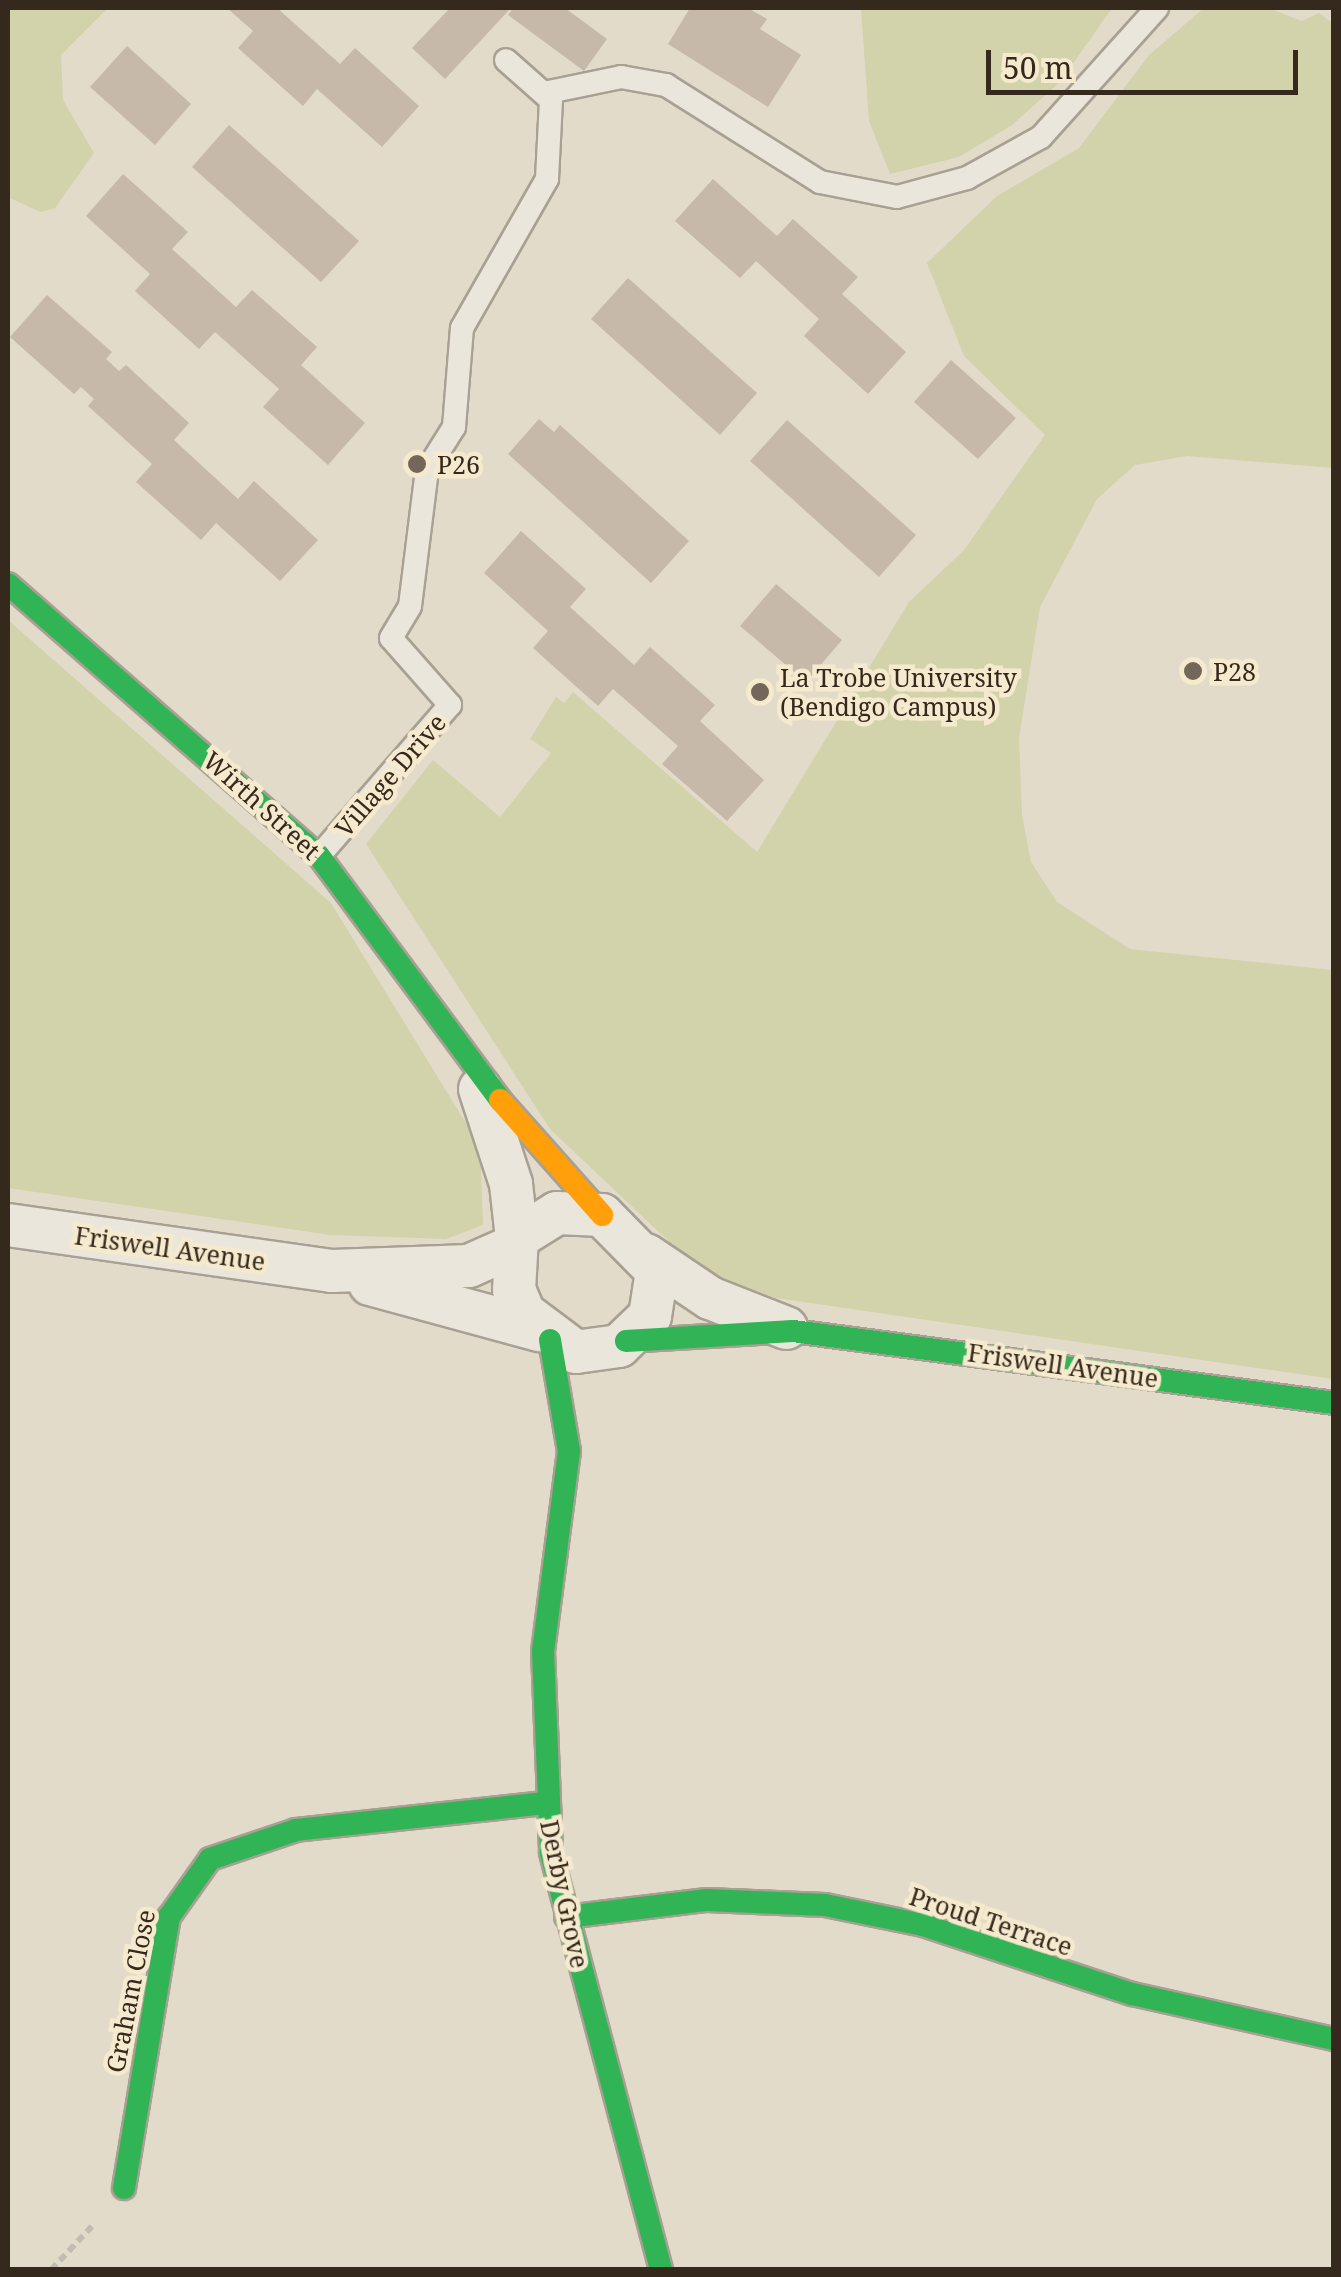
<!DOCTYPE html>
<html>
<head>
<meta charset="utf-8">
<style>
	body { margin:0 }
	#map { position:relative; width:1341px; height:2277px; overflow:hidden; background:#e3dbc9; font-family:"Noto Serif",serif }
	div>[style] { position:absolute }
	.green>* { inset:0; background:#d2d2ab }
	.building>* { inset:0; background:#c6b9aa }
	.path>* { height:6px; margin-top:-3px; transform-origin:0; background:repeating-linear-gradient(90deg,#c3bcb2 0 8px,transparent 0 13px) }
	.roads { filter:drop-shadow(2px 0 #a8a093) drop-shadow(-2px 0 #a8a093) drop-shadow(0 2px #a8a093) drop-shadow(0 -2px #a8a093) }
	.lane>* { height:22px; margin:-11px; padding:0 11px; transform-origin:11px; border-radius:11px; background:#ebe6db }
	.street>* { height:42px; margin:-21px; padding:0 21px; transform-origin:21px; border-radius:21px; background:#ebe6db }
	.fast>* { height:22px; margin:-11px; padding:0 11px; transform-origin:11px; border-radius:11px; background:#30b455 }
	.slow>* { height:22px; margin:-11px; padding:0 11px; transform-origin:11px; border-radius:11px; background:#ff9f0a }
	.dots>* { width:28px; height:28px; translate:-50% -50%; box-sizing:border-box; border:5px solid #f5eace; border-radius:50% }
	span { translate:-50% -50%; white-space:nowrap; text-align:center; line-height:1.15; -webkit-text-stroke:9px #f5eace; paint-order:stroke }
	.poi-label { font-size:25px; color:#35281c }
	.left { translate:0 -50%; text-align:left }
	.street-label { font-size:25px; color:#35281c }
	.frame { position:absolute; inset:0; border:10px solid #35281c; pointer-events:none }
	.scale { position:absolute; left:986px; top:50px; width:312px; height:45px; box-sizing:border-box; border:5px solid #35281c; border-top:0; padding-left:12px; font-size:30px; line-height:35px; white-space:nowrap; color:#35281c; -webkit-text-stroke:8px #f5eace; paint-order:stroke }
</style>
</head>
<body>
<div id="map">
	<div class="green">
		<i style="clip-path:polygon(8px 8px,108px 8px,61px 55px,63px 100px,94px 153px,55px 208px,40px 212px,8px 197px)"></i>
		<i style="clip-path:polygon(861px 8px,1112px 8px,1060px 82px,1012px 125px,959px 157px,890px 174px,869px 121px)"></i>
		<i style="clip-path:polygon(1204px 8px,1269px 8px,1302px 21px,1319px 13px,1334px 24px,1333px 468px,1187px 456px,1135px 465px,1097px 499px,1040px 607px,1019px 738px,1022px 815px,1031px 862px,1057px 902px,1130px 949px,1333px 970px,1333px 1379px,776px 1298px,697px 1268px,550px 1129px,366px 844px,433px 760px,500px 817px,551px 753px,530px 739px,556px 697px,564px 703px,573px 692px,757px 852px,909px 602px,964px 550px,1045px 435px,964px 356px,927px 263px,997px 196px,1079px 148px,1149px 55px)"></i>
		<i style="clip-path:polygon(8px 620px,331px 903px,480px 1146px,483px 1225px,446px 1239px,331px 1235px,8px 1188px)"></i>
	</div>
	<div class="building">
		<i style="clip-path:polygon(227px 8px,277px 8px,340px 64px,355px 48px,419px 106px,382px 147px,317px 89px,303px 106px,238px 48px,253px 31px)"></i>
		<i style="clip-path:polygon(450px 8px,511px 8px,445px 79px,412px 48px)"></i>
		<i style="clip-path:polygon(513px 8px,565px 8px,607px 39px,584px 71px,508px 15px)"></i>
		<i style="clip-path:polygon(690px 8px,748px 8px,767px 19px,760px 29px,801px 55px,768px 107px,668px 44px)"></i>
		<i style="clip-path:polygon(127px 46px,191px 104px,155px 145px,90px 87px)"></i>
		<i style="clip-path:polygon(229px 125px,359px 241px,321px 282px,192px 167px)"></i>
		<i style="clip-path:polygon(123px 174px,188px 232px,172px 249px,236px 307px,252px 290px,317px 347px,301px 365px,365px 423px,328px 465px,263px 407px,279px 389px,215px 332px,199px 349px,135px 291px,150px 274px,86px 216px)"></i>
		<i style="clip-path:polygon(713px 179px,777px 236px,793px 219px,858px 277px,842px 294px,906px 352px,868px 394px,804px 336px,819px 319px,756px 261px,740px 278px,675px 221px)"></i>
		<i style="clip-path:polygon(628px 278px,757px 393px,720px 435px,591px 319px)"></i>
		<i style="clip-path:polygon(47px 295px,112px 352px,106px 359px,119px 371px,126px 365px,189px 423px,174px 440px,238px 499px,254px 481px,318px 540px,280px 581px,216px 523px,201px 540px,136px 482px,152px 464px,88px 406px,94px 399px,81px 387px,74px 394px,10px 337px)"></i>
		<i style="clip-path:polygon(951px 360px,1016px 418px,978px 459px,914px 402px)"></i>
		<i style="clip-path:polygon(539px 419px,554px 432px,560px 425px,689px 541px,651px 583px,508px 454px)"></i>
		<i style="clip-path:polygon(787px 420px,916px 535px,879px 577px,750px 461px)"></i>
		<i style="clip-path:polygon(521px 531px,586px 589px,570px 607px,634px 665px,650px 647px,715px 705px,700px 721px,764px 780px,727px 821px,662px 764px,678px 746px,613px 689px,598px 706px,533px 648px,548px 631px,484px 573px)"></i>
		<i style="clip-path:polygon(776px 584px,842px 640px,806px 682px,740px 626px)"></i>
	</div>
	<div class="path">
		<i style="left:51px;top:2270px;width:64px;rotate:-46.9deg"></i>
	</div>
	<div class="roads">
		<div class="lane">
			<i style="left:544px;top:93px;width:79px;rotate:-11.7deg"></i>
			<i style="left:621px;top:77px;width:46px;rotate:10.1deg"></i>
			<i style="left:666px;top:85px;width:182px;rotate:32.2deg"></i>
			<i style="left:820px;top:182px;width:78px;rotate:11deg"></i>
			<i style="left:897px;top:197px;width:73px;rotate:-15.2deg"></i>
			<i style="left:967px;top:178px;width:85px;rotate:-29deg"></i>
			<i style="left:1041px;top:137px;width:173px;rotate:-48deg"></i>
			<i style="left:319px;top:856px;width:200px;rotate:-49.1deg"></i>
			<i style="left:450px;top:705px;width:89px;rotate:-131.4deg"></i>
			<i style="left:391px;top:638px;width:37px;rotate:-59deg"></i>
			<i style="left:410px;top:606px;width:137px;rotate:-82.9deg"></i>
			<i style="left:427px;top:470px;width:51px;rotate:-57.9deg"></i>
			<i style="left:454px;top:427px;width:99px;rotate:-85.4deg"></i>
			<i style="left:462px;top:328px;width:172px;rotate:-60.3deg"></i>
			<i style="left:547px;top:179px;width:79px;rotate:-87.1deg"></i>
			<i style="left:551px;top:100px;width:60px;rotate:-138.4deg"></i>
		</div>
		<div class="street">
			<i style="left:480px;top:1089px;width:100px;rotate:71.9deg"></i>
			<i style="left:511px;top:1184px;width:54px;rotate:83.7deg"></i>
			<i style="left:557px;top:1213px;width:45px;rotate:2.5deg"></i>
			<i style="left:602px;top:1215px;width:78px;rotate:45.5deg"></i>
			<i style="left:657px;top:1271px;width:46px;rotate:98.8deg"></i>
			<i style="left:650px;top:1316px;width:43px;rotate:135.9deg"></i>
			<i style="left:619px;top:1346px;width:43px;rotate:172.1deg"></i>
			<i style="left:576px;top:1352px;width:65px;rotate:-143.1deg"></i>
			<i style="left:524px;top:1313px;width:25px;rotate:-113deg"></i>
			<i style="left:514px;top:1290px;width:52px;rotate:-86.7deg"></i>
			<i style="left:517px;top:1238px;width:47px;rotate:-32deg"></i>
			<i style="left:8px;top:1225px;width:327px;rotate:8.1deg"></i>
			<i style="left:332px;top:1271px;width:137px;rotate:-2.1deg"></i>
			<i style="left:469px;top:1266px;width:51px;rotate:-24.1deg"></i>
			<i style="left:646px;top:1255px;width:77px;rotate:33.9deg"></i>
			<i style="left:710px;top:1298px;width:82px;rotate:21.5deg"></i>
			<i style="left:370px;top:1284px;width:175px;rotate:15.2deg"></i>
		</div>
		<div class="fast">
			<i style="left:8px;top:584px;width:413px;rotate:41.2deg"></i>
			<i style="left:319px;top:856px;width:304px;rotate:53.4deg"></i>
			<i style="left:550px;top:1340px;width:113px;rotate:80.3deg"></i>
			<i style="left:569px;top:1451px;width:202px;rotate:97.4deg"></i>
			<i style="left:543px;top:1651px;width:202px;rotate:87.7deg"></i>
			<i style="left:551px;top:1853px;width:431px;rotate:75.2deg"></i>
			<i style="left:626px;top:1341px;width:167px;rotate:-3.4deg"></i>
			<i style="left:793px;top:1331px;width:546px;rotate:7.58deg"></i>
			<i style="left:566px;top:1917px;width:142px;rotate:-6.9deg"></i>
			<i style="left:707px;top:1900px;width:118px;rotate:2.4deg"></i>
			<i style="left:825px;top:1905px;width:100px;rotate:11.5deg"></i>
			<i style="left:923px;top:1925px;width:220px;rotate:18.3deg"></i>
			<i style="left:1132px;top:1994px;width:207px;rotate:12.6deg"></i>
			<i style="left:124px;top:2188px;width:275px;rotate:-80.6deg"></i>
			<i style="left:169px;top:1917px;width:71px;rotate:-54.7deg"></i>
			<i style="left:210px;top:1859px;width:91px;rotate:-18.6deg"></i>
			<i style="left:296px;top:1830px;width:251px;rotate:-6.2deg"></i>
		</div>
		<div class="slow">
			<i style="left:500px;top:1100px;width:154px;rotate:48.4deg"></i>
		</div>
	</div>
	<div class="dots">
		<i style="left:417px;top:464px;background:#726759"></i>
		<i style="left:1193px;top:671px;background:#726759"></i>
		<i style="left:760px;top:692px;background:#726759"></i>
	</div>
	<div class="poi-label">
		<span class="left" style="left:437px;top:464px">P26</span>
		<span class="left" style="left:1213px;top:671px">P28</span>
		<span class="left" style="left:780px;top:692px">La Trobe University<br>(Bendigo Campus)</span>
	</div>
	<div class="street-label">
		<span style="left:390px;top:775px;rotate:-49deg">Village Drive</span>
		<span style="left:262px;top:805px;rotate:42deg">Wirth Street</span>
		<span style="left:170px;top:1248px;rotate:8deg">Friswell Avenue</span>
		<span style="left:1063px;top:1365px;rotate:8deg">Friswell Avenue</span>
		<span style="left:565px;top:1894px;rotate:78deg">Derby Grove</span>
		<span style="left:991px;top:1921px;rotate:18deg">Proud Terrace</span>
		<span style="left:130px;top:1991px;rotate:-79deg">Graham Close</span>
	</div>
	<div class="frame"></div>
	<div class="scale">50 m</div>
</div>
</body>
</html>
